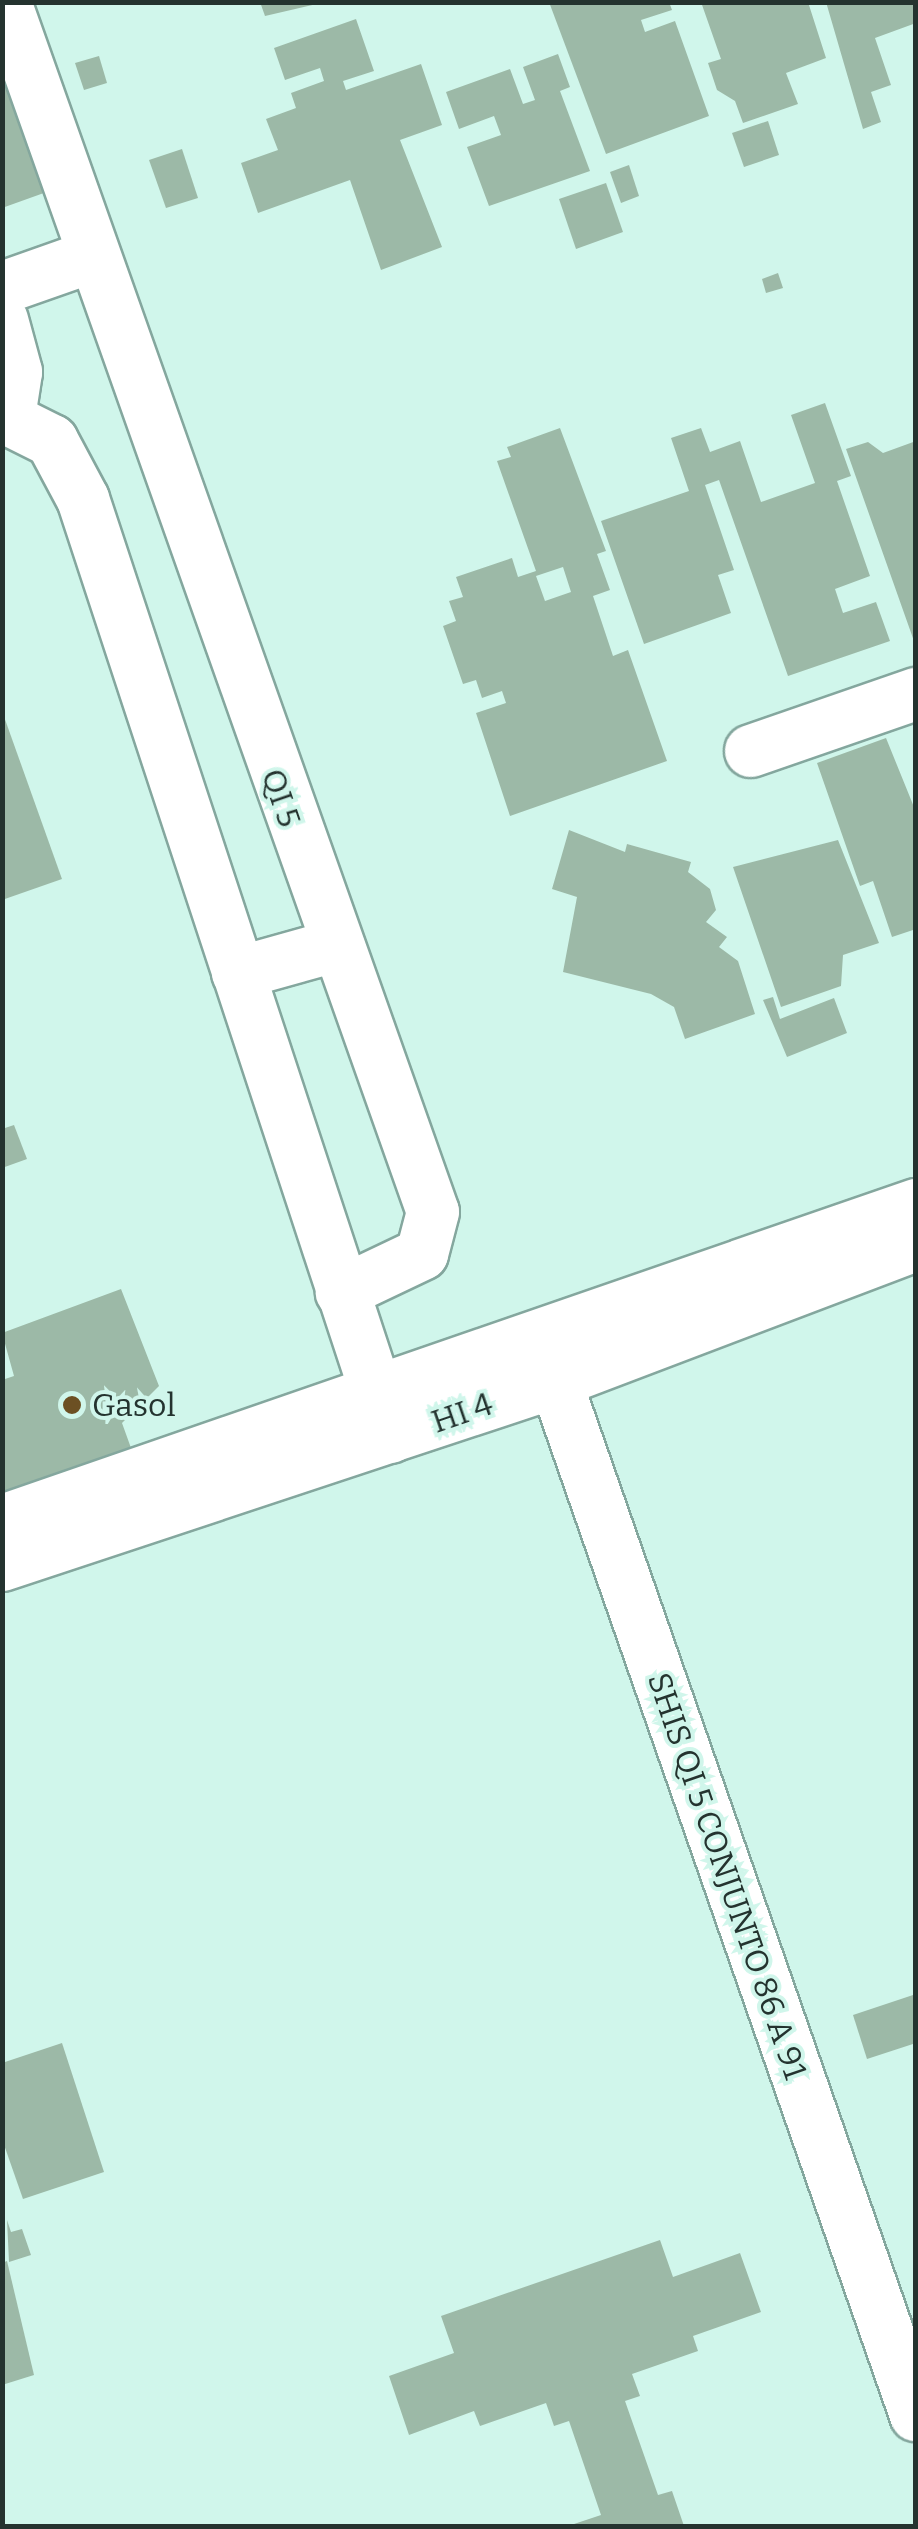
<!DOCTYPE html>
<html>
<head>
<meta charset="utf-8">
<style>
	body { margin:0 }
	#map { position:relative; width:918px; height:2529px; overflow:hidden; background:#d0f6eb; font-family:Bitter,serif }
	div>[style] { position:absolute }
	.building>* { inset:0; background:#9cb9a7 }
	.roads { filter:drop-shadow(2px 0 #84a79e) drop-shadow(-2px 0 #84a79e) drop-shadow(0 2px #84a79e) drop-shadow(0 -2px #84a79e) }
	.minor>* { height:52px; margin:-26px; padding:0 26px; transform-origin:26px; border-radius:26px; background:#fff }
	.dots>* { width:28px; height:28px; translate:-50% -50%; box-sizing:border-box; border:5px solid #d0f6eb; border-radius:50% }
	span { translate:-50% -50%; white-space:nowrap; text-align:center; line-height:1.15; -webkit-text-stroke:8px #d0f6eb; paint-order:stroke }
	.street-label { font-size:32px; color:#24332f }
	.poi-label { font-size:32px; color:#24332f }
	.left { translate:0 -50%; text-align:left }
	.frame { position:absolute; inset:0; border:5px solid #24332f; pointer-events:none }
</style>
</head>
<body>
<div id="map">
	<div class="building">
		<i style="clip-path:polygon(260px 2px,321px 2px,321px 3px,265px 16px)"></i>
		<i style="clip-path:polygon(549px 2px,669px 2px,672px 10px,641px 20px,645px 32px,675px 21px,709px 116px,606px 154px)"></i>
		<i style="clip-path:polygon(701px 2px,808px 2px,826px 58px,786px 73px,798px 104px,743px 123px,735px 101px,717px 90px,708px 63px,721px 59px)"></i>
		<i style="clip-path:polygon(826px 2px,916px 2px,916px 23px,875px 38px,891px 85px,871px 92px,881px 122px,863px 129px)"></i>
		<i style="clip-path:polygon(356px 19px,374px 71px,343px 81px,346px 90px,421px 64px,442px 125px,400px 140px,442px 247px,381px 270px,350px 180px,258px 213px,241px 163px,278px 150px,266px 119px,296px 108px,291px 93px,324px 81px,320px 68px,285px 80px,274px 48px)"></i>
		<i style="clip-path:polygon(2px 43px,55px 189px,2px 208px)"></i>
		<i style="clip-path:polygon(558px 54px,570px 87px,560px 91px,590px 171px,489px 206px,467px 147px,501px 135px,494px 116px,459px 129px,446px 92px,510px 69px,523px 104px,535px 100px,523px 67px)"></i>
		<i style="clip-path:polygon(99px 56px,107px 83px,84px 90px,75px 63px)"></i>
		<i style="clip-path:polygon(768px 121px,779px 155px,744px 167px,732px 133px)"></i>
		<i style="clip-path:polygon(182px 149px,198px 198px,166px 208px,149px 160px)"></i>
		<i style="clip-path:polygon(629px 165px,639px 196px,621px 203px,610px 172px)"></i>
		<i style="clip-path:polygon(606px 183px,623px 232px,576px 249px,559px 199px)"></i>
		<i style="clip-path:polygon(778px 273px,783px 288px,766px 293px,762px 279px)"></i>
		<i style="clip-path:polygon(825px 403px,851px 476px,837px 481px,870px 576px,835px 589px,843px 613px,876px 602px,890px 641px,788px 676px,719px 480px,705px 485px,734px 570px,718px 575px,731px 613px,644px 644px,601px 521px,689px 491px,671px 438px,701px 428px,710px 452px,740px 441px,761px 502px,815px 483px,791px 415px)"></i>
		<i style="clip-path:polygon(evenodd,560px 428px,606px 551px,597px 554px,610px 590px,593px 596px,613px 656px,628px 650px,667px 761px,510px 816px,476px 713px,506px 703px,502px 691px,482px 698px,476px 680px,463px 684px,443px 626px,456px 621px,449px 601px,463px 597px,456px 577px,512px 558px,518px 577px,536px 571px,497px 461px,511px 457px,507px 447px,560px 428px,563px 567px,571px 592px,545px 601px,536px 576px,563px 567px)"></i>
		<i style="clip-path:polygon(916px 441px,916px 644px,915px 644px,846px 449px,868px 442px,883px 453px)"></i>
		<i style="clip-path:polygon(2px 711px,62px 879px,2px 900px)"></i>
		<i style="clip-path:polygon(886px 738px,916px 812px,916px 929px,892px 937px,873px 881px,860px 886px,817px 763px)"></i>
		<i style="clip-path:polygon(569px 830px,625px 852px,627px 844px,691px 862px,688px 872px,710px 889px,716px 910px,706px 922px,727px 937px,719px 947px,738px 961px,755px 1014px,685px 1039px,674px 1007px,651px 994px,563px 972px,577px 897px,552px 889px)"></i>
		<i style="clip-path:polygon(838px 840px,879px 943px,843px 955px,841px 986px,781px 1007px,733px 867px)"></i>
		<i style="clip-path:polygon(773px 997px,780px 1019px,834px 998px,847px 1033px,787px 1057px,763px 1000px)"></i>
		<i style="clip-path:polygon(14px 1125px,27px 1159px,2px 1168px,2px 1129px)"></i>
		<i style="clip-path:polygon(121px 1289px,159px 1386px,122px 1423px,131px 1448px,2px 1493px,2px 1380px,14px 1376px,2px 1333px)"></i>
		<i style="clip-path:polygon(916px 1994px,916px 2043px,867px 2059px,853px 2015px)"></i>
		<i style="clip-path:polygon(62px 2043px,104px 2172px,23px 2199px,2px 2139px,2px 2063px)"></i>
		<i style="clip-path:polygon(7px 2220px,11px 2232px,22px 2229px,31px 2255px,9px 2262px)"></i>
		<i style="clip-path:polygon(660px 2240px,673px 2277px,740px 2253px,761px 2312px,693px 2336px,698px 2351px,632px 2374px,640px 2396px,625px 2401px,658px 2495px,672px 2491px,684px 2526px,568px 2526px,601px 2515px,569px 2421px,554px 2426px,546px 2403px,480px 2426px,474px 2411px,409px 2435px,389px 2376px,454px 2353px,441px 2316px)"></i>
		<i style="clip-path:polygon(7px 2261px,34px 2375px,2px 2385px,2px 2263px)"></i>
	</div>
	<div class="roads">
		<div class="minor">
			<i style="left:5px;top:2px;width:1283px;rotate:70.52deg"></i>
			<i style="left:433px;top:1212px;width:43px;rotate:104.7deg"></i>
			<i style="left:422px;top:1254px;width:89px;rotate:154.6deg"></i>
			<i style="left:2px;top:288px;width:96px;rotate:-19.4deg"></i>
			<i style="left:2px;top:320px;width:54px;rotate:74.9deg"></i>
			<i style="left:16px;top:372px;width:46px;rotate:98.8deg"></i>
			<i style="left:2px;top:416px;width:56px;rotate:26.6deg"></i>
			<i style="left:52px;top:441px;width:66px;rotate:61.9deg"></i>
			<i style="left:83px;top:499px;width:987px;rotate:71.82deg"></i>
			<i style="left:751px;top:751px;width:175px;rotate:-19.1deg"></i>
			<i style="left:238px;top:973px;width:101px;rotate:-15.6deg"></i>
			<i style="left:540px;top:1337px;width:1142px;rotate:70.77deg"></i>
			<i style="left:2px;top:1521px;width:967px;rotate:-19.07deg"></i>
			<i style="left:2px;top:1565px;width:582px;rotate:-18.31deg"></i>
			<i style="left:555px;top:1382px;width:386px;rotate:-20.8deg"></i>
		</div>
	</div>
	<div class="dots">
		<i style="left:72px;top:1405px;background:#6c5023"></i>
	</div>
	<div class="street-label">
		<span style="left:281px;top:798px;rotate:71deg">QI 5</span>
		<span style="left:462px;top:1413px;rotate:-19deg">HI 4</span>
		<span style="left:727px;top:1876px;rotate:71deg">SHIS QI 5 CONJUNTO 86 A 91</span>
	</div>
	<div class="poi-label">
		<span class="left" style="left:92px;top:1405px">Gasol</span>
	</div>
	<div class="frame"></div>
</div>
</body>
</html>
